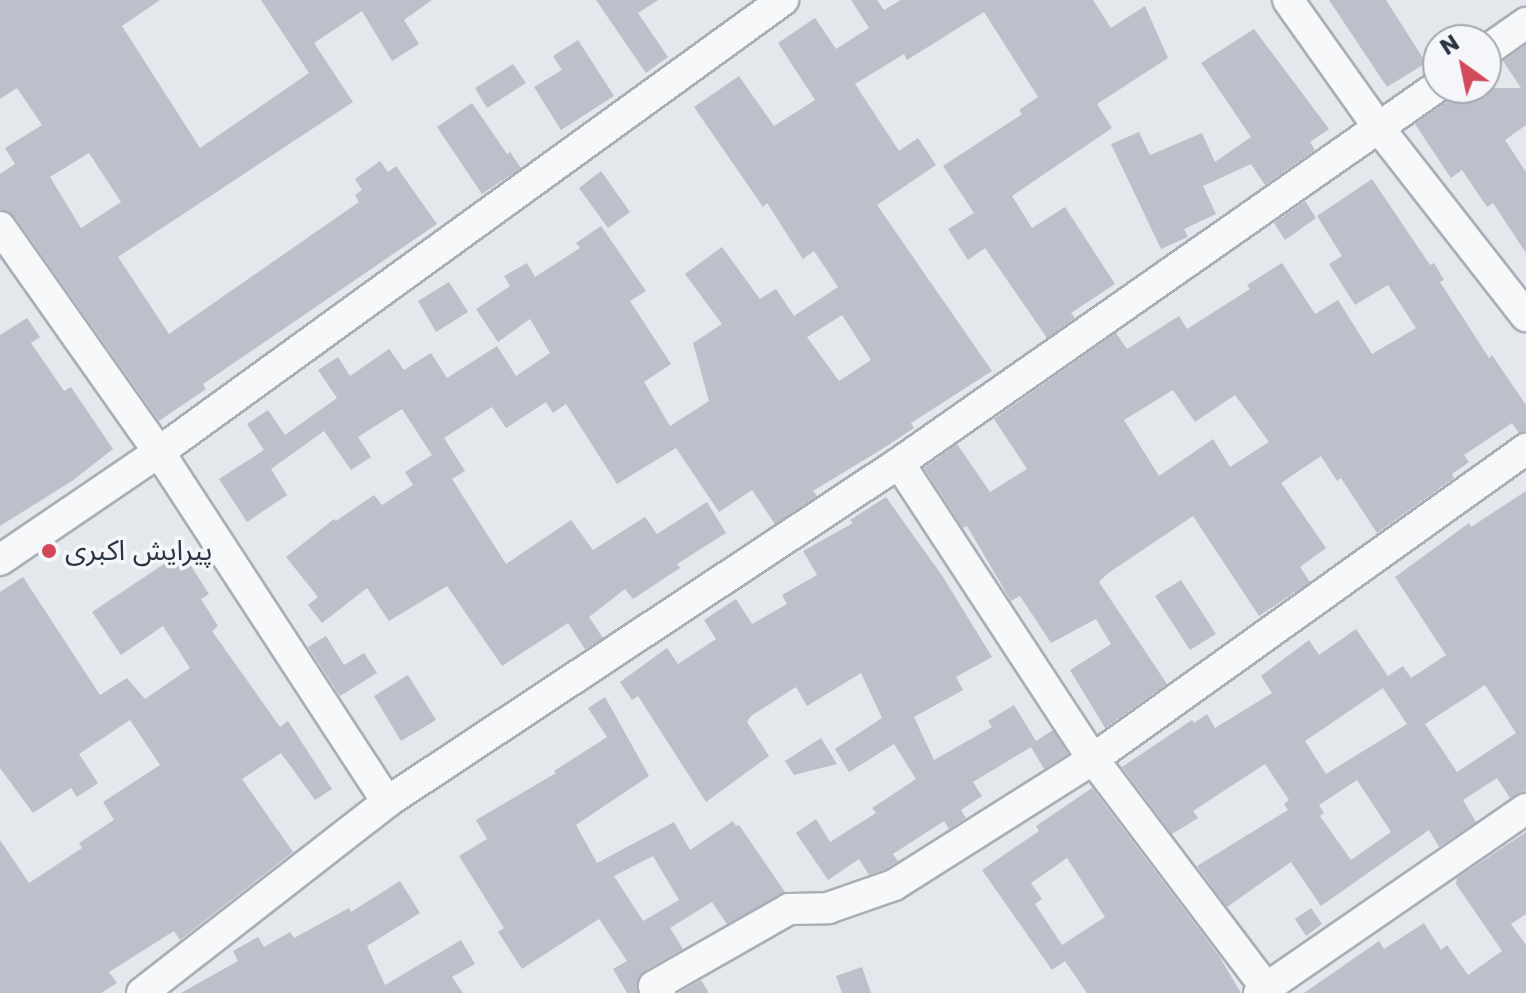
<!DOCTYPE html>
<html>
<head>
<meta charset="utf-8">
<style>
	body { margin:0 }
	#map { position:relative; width:1526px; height:993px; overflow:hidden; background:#e4e7ec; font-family:Poppins,"Noto Sans Arabic",sans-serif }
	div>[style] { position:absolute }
	.building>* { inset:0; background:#bbc0ca }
	.roads { filter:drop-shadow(2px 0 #a9aeb7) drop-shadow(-2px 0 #a9aeb7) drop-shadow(0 2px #a9aeb7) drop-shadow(0 -2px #a9aeb7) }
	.minor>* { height:30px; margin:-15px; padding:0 15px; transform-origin:15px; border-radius:15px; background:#f7f8fa }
	.dots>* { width:22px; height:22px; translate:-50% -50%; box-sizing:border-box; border:4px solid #f4f6f9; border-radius:50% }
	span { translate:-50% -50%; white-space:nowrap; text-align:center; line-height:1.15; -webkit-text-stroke:7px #f4f6f9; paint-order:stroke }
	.poi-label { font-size:28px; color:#2b3445 }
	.left { translate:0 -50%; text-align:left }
	.north { position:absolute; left:1422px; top:24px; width:80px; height:80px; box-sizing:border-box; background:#f4f6f9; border:2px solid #a4a8b1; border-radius:50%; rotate:327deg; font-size:22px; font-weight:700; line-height:32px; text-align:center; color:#2b3445 }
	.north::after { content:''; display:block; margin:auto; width:28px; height:36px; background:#d1495b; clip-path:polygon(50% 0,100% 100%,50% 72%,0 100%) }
</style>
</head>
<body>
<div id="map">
	<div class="building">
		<i style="clip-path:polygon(evenodd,0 0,160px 0,122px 26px,200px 148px,309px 73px,261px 0,432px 0,404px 20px,419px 44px,392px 61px,362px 11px,314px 43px,353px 102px,118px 257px,169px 334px,359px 202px,355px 195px,362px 190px,355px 179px,380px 161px,388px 172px,396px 166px,437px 224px,203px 384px,206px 389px,159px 421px,15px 217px,0 209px,0 174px,15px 164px,5px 148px,42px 125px,17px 88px,0 99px,0 0,89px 153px,121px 202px,81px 228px,50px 177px,89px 153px)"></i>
		<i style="clip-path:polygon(596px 0,658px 0,638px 13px,668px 57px,646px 73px)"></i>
		<i style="clip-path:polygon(evenodd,851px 0,877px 0,884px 10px,901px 0,1093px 0,1111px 28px,1145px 6px,1168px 58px,1097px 104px,1112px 128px,1012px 196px,1032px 228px,1065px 207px,1115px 284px,1071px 313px,1075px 318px,1047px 338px,985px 248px,968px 260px,948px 229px,974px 213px,943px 166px,1022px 114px,1019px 110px,1038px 97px,984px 12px,907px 60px,904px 54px,855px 84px,899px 151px,918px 138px,936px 165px,877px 205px,992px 371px,911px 423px,914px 428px,887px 446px,813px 491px,817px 496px,775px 524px,752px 490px,719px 512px,676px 448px,617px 484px,566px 404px,553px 413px,546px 402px,506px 428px,492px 407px,444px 438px,465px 471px,452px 479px,506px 564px,571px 520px,593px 550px,645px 517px,657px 534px,707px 502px,726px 533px,677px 564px,680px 568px,633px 599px,625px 589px,589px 617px,603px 638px,585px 649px,568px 623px,502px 666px,447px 586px,389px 621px,367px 588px,322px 623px,308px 605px,318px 597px,286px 557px,334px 519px,336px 521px,374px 495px,382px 505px,413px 485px,405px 472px,432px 455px,402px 409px,358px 437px,371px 457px,351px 470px,324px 431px,271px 469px,287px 495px,247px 522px,219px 479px,264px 450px,247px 424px,268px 410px,285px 435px,337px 398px,318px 370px,338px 357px,350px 376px,389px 349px,404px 370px,431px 353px,447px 378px,497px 346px,516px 376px,550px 353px,530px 319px,498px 342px,476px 309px,510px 286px,504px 276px,527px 263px,535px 277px,580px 248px,576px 243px,601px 226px,646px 291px,630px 301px,671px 364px,644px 382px,670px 426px,709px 401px,693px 343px,722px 324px,685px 274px,722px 247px,760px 299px,776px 289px,794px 316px,838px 287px,814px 251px,803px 259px,767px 203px,763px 207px,694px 107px,739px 76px,774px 126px,815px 100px,778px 43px,815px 18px,836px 49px,869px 28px,851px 0,842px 315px,871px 360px,839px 381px,807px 337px,842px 315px)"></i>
		<i style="clip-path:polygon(1329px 0,1386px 0,1426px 63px,1387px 87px)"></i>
		<i style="clip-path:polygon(1254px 29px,1329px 129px,1310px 142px,1315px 150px,1265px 185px,1251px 164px,1203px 186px,1216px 214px,1184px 229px,1188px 237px,1161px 249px,1111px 144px,1139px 132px,1150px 155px,1202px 133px,1215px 162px,1251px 137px,1201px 63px)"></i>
		<i style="clip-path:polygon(578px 40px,614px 96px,561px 130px,534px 87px,562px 70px,553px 56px)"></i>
		<i style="clip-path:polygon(1526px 45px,1526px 125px,1505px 140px,1526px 172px,1526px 253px,1493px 203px,1487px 207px,1462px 170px,1451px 178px,1415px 124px,1448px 101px,1459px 88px,1521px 88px,1503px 61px)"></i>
		<i style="clip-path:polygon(513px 64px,526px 83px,487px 108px,475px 88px)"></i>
		<i style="clip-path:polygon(472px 103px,507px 154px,510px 152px,521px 168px,482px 194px,437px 127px)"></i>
		<i style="clip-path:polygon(601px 171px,630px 212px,608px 228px,579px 188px)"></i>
		<i style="clip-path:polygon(evenodd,1372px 179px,1430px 265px,1434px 263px,1444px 280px,1440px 282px,1489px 358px,1492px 355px,1526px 405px,1526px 431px,1519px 433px,1512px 423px,1464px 455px,1469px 462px,1452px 474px,1454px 478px,1377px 533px,1341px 478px,1337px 481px,1321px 456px,1281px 483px,1326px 548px,1300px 567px,1310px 582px,1259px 616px,1193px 516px,1107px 574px,1099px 582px,1167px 684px,1105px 728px,1070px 670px,1111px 644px,1096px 619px,1051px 643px,1020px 596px,1011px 601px,967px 526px,963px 528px,924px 468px,957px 444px,990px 492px,1027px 469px,994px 419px,1116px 333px,1127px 349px,1179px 316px,1187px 329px,1250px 289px,1247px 285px,1282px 263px,1315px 314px,1338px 300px,1372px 354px,1416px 328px,1388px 285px,1355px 305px,1329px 264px,1342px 256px,1317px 216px,1372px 179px,1173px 390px,1195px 422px,1235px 395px,1269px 442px,1230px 467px,1213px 439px,1159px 476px,1124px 420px,1173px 390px)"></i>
		<i style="clip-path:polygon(1305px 201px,1316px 218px,1285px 240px,1274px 223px)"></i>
		<i style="clip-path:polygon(449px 282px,468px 312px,436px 332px,418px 301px)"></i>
		<i style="clip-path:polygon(27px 318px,40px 337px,31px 343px,64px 391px,71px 387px,113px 449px,72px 481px,0 526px,0 335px)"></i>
		<i style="clip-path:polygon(evenodd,1526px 491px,1526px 791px,1510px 798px,1497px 778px,1463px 800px,1476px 822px,1439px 847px,1429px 830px,1321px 906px,1291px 862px,1227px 907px,1197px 866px,1288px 810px,1284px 804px,1289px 800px,1265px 764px,1193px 811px,1198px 818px,1172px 834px,1122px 767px,1192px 720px,1194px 723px,1207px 714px,1215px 728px,1272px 693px,1261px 676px,1309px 640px,1319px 655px,1356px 629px,1388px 676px,1403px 666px,1411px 678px,1446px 655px,1395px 577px,1469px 523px,1471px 527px,1526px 491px,1485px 685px,1516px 733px,1457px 772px,1425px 724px,1485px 685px,1526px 491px,1383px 688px,1407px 724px,1326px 774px,1305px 741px,1383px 688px,1526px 491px,1357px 780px,1391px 832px,1351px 860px,1320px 816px,1324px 813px,1319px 805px,1357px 780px)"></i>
		<i style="clip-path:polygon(886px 497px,943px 577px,992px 657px,956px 677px,963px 690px,914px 717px,934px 760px,992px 727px,988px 721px,1014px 705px,1036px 741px,1053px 730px,1068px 754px,1044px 769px,1031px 747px,973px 782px,982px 796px,961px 810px,966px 818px,949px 829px,944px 821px,893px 854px,898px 861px,886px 869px,869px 875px,859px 859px,828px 880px,796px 833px,816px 819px,830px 842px,876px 813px,872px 808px,916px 779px,894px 744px,849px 772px,835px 749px,882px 718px,861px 673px,807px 706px,796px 687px,751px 716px,747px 722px,769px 756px,706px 802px,638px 696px,632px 700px,620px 682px,667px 648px,678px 664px,716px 639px,704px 620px,736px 599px,752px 624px,787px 604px,782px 595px,817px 575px,803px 551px,853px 523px,850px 520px)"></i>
		<i style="clip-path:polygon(182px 552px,209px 594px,201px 599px,218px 626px,212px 631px,280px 727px,288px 721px,332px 789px,315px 800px,281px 753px,242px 779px,293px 852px,180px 940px,174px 931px,109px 972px,117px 983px,101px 993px,0 993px,0 840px,29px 883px,82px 848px,79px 843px,114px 820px,103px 802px,160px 765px,130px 720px,79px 754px,98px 783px,77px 797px,71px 788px,33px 813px,0 768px,0 592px,23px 577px,100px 695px,127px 678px,145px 699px,190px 668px,163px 626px,121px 655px,92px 612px)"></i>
		<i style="clip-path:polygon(1181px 580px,1216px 634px,1190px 650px,1155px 596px)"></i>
		<i style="clip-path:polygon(326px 636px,344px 665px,364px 653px,377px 673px,340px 696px,308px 647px)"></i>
		<i style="clip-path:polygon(408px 675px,436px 720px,401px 741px,374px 696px)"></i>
		<i style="clip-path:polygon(evenodd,605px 697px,649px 776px,576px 825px,597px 863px,674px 822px,690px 850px,733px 821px,736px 826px,739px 825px,785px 892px,727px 924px,712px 902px,670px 928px,683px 949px,644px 971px,638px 979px,638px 993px,627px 993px,613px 969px,627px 961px,599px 919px,522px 969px,498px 932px,504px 928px,459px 856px,487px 839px,476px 820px,556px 773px,554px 771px,607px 737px,588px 708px,605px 697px,653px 856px,679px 900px,643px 921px,614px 876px,653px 856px)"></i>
		<i style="clip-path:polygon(821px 738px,837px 764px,794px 775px,785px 761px)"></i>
		<i style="clip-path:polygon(evenodd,1092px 788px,1219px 956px,1241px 993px,1087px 993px,1065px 961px,1052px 970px,982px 870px,1039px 831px,1036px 826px,1092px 788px,1067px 858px,1105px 917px,1062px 945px,1035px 904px,1042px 899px,1031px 883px,1067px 858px)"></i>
		<i style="clip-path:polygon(1526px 832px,1526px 914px,1511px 924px,1526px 945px,1526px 993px,1304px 993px,1379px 941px,1384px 949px,1424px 923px,1441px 950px,1447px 945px,1468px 975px,1502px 951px,1456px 884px,1457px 878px)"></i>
		<i style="clip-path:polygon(400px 881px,420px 913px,367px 946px,385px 985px,461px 940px,475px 964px,452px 977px,463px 993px,181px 993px,238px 961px,233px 951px,258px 937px,264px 947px,290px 932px,294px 938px,349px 908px,351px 912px)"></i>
		<i style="clip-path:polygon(1311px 908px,1322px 924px,1306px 936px,1295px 919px)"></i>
		<i style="clip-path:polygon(862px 967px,871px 993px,842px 993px,836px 976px)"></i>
		<i style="clip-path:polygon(701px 980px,709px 993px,678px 993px)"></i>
	</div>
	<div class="roads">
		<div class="minor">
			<i style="left:1288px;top:0;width:157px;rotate:54.6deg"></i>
			<i style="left:1379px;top:128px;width:239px;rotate:52deg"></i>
			<i style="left:1486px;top:51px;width:49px;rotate:-35deg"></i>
			<i style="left:0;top:227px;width:276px;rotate:54.8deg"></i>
			<i style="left:159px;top:452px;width:418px;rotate:56.9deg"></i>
			<i style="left:899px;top:463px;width:354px;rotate:56.8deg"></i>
			<i style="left:1093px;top:759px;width:293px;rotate:52.9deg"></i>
			<i style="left:0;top:560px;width:192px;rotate:-34.2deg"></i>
			<i style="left:159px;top:452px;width:771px;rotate:-35.92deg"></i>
			<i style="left:142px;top:993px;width:311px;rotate:-37.9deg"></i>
			<i style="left:387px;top:802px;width:614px;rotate:-33.51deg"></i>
			<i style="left:899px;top:463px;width:658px;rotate:-34.97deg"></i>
			<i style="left:660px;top:993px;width:9px;rotate:-131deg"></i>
			<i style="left:654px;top:986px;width:155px;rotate:-29.7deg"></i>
			<i style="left:789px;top:909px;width:39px;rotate:-1deg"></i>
			<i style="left:828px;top:908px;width:70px;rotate:-19.2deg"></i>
			<i style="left:894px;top:885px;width:236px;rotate:-32.3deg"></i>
			<i style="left:1093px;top:759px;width:533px;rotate:-35.6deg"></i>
			<i style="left:1259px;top:993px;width:324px;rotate:-34.6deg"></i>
		</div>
	</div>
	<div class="dots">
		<i style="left:49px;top:551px;background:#d1495b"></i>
	</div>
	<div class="poi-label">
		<span class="left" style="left:65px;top:551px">پیرایش اکبری</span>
	</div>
	<div class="north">N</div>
</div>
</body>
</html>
